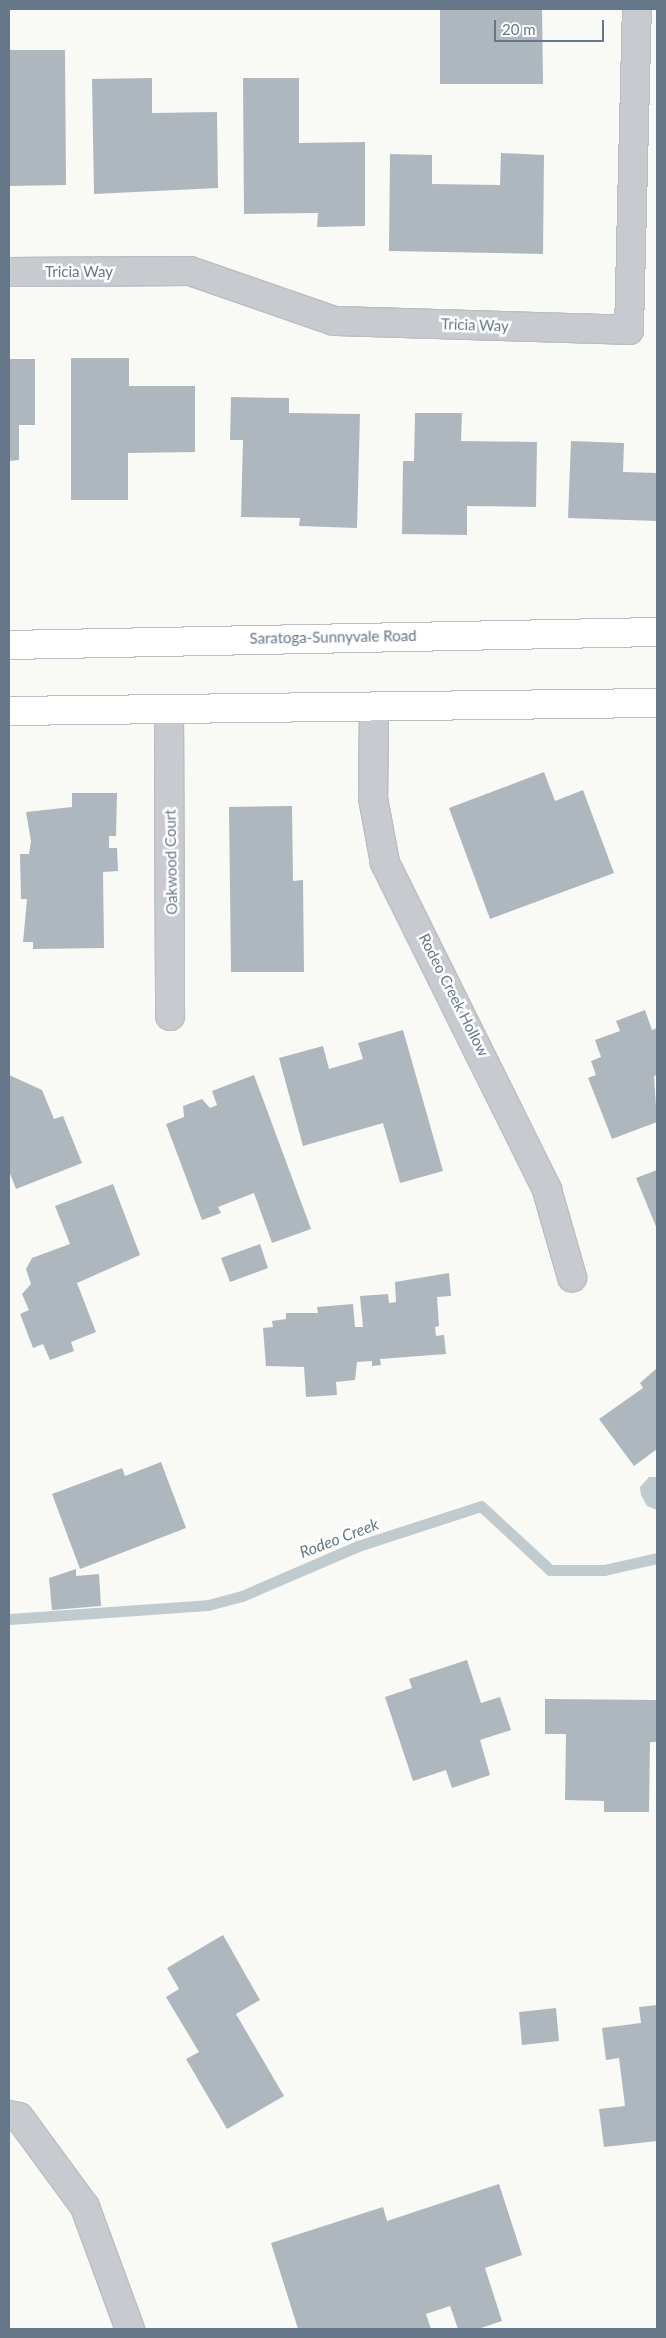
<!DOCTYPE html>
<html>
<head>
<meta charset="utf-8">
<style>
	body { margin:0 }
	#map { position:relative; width:666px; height:2338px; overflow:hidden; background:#f9f9f6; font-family:Lato,sans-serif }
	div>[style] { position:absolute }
	.water>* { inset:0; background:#c0cbd0 }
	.stream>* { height:11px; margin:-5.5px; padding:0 5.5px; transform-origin:5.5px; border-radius:5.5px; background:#c0cbd0 }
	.building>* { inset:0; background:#afb7be }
	.roads { filter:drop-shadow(1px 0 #babec2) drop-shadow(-1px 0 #babec2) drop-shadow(0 1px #babec2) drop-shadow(0 -1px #babec2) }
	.minor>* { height:28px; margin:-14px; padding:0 14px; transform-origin:14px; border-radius:14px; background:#c7cace }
	.primary>* { height:28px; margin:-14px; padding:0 14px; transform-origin:14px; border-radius:14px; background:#fff }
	span { translate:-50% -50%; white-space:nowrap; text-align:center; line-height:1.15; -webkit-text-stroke:5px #fff; paint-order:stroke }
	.street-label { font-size:15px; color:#667789 }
	.water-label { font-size:16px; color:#627984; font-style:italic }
	.frame { position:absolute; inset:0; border:10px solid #667789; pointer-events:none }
	.scale { position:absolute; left:494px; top:20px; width:110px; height:22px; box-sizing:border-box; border:2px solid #667789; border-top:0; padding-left:6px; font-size:15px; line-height:18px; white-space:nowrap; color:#667789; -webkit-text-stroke:4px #fff; paint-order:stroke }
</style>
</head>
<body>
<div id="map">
	<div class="water">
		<i style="clip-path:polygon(649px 1477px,657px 1477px,657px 1510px,647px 1506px,641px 1495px,640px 1487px)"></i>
	</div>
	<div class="stream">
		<i style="left:9px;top:1619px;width:199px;rotate:-4deg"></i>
		<i style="left:208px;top:1605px;width:35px;rotate:-15deg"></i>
		<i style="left:242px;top:1596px;width:126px;rotate:-23.3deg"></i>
		<i style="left:358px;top:1546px;width:129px;rotate:-18deg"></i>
		<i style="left:481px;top:1506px;width:94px;rotate:42.8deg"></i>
		<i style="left:550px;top:1570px;width:54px"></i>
		<i style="left:604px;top:1570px;width:54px;rotate:-12.8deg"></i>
	</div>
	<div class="building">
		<i style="clip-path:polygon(440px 9px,542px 9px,543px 84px,440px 84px)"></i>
		<i style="clip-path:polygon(9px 50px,65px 50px,66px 185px,9px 186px)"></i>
		<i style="clip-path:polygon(152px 78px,152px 113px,217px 112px,218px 188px,94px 194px,92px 79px)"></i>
		<i style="clip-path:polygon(243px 78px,299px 78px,299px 143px,365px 142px,365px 226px,317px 227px,318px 213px,244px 214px)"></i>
		<i style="clip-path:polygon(501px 153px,544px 155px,543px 254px,389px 251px,390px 154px,432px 155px,432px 184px,500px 185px)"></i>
		<i style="clip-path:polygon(71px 358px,129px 358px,129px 386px,195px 386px,195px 452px,128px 453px,128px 500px,71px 500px)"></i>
		<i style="clip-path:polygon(9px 359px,35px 359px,35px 425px,19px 425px,19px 460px,9px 461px)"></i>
		<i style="clip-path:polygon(231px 397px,289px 398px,289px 413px,360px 414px,357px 528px,299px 526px,300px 518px,241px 517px,243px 440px,230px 440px)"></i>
		<i style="clip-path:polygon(415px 413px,462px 413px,461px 441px,537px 442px,536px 507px,467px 506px,467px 535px,402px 534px,403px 461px,414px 461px)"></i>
		<i style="clip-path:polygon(571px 441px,624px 443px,623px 472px,657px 473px,657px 521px,568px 518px)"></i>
		<i style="clip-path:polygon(544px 772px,555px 801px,583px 790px,614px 873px,490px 919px,449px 808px)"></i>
		<i style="clip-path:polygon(72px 793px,117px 793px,116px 836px,109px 836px,109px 848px,117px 848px,118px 871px,103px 872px,104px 948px,33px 949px,33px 942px,23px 942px,27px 899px,21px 899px,20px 854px,29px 854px,31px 841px,26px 812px,72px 807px)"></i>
		<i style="clip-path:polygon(292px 806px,293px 881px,303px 880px,304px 972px,231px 972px,229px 807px)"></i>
		<i style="clip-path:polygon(645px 1010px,652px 1030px,657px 1028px,657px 1075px,654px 1076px,657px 1122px,612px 1139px,588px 1078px,596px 1075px,591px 1061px,601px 1057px,595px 1040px,620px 1031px,616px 1021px)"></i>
		<i style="clip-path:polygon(403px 1030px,443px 1171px,400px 1183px,383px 1123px,303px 1146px,279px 1058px,323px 1046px,329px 1069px,363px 1059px,358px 1043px)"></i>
		<i style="clip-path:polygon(9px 1075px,42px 1090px,54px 1119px,63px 1116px,82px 1163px,16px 1189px,9px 1171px)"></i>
		<i style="clip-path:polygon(254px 1075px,311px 1229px,272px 1243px,254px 1193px,218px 1207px,221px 1213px,202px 1220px,166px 1124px,184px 1117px,183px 1106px,202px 1099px,210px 1108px,217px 1105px,212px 1091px)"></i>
		<i style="clip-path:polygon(657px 1170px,657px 1229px,636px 1178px)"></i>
		<i style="clip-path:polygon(113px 1184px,140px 1255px,77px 1283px,96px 1332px,71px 1342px,74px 1351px,50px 1360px,43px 1344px,33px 1348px,20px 1314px,29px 1310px,22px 1294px,31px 1284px,26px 1269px,32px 1258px,70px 1244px,55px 1206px)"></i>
		<i style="clip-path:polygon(260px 1244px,268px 1268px,230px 1282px,221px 1258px)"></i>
		<i style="clip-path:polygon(449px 1273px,451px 1296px,437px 1297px,439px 1326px,435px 1327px,436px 1336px,444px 1335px,446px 1354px,380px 1359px,381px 1365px,372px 1366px,372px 1361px,357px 1362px,355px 1380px,336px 1382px,337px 1395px,306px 1397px,304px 1367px,266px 1366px,263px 1328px,273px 1327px,272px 1321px,286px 1319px,286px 1313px,318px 1313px,317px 1307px,353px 1304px,355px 1327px,363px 1327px,360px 1296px,388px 1294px,389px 1303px,396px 1302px,395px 1282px)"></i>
		<i style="clip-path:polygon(657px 1368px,657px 1449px,634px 1466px,599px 1419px,643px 1388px,640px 1383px)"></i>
		<i style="clip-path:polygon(161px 1462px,186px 1528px,80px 1569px,52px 1494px,122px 1468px,125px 1476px)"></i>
		<i style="clip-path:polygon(76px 1569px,76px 1576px,99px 1574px,101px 1606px,52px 1610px,49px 1578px)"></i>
		<i style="clip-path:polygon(467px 1660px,481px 1703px,500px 1697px,511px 1730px,480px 1740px,490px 1775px,452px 1788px,446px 1770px,413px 1781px,385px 1697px,412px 1688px,409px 1679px)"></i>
		<i style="clip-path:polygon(545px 1699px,657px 1700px,657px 1742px,650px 1742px,649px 1812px,604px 1812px,604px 1801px,565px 1800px,566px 1734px,545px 1734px)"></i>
		<i style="clip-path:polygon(223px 1935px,260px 2000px,236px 2014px,284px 2096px,227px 2129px,186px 2059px,199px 2052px,166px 1997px,179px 1989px,167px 1968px)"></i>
		<i style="clip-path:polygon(657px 2005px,657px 2141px,604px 2147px,599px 2109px,625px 2106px,619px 2058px,606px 2060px,602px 2028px,641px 2023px,639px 2007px)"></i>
		<i style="clip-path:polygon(556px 2008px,559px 2041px,522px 2045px,519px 2012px)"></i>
		<i style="clip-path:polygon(499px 2184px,522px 2255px,485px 2268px,502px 2321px,478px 2329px,458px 2329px,450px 2306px,426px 2314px,431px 2329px,298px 2329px,271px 2243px,383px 2207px,387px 2221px)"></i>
	</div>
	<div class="roads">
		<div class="minor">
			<i style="left:9px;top:272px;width:181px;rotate:-0.3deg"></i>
			<i style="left:190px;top:271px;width:152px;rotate:19.1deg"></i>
			<i style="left:334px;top:321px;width:295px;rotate:1.7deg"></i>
			<i style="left:629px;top:330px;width:321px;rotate:-88.6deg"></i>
			<i style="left:374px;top:707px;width:91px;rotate:90.6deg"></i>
			<i style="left:373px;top:798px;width:66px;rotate:79.5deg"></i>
			<i style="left:385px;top:863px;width:365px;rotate:63.6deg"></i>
			<i style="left:547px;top:1190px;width:91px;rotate:74deg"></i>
			<i style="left:169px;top:709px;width:307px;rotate:89.8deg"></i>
			<i style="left:9px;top:2115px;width:10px;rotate:11deg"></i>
			<i style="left:19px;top:2117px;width:112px;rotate:53.7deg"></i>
			<i style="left:85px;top:2207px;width:130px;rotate:69.8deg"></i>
		</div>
		<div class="primary">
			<i style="left:9px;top:645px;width:648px;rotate:-1.15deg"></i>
			<i style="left:9px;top:711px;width:648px;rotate:-0.71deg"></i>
		</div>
	</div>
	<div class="street-label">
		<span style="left:79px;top:272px">Tricia Way</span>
		<span style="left:475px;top:325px;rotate:2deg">Tricia Way</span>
		<span style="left:333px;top:637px;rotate:-1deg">Saratoga-Sunnyvale Road</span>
		<span style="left:171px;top:862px;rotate:-91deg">Oakwood Court</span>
		<span style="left:454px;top:995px;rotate:63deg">Rodeo Creek Hollow</span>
	</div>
	<div class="water-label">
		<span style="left:339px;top:1538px;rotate:-21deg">Rodeo Creek</span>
	</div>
	<div class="frame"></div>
	<div class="scale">20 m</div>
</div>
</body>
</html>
